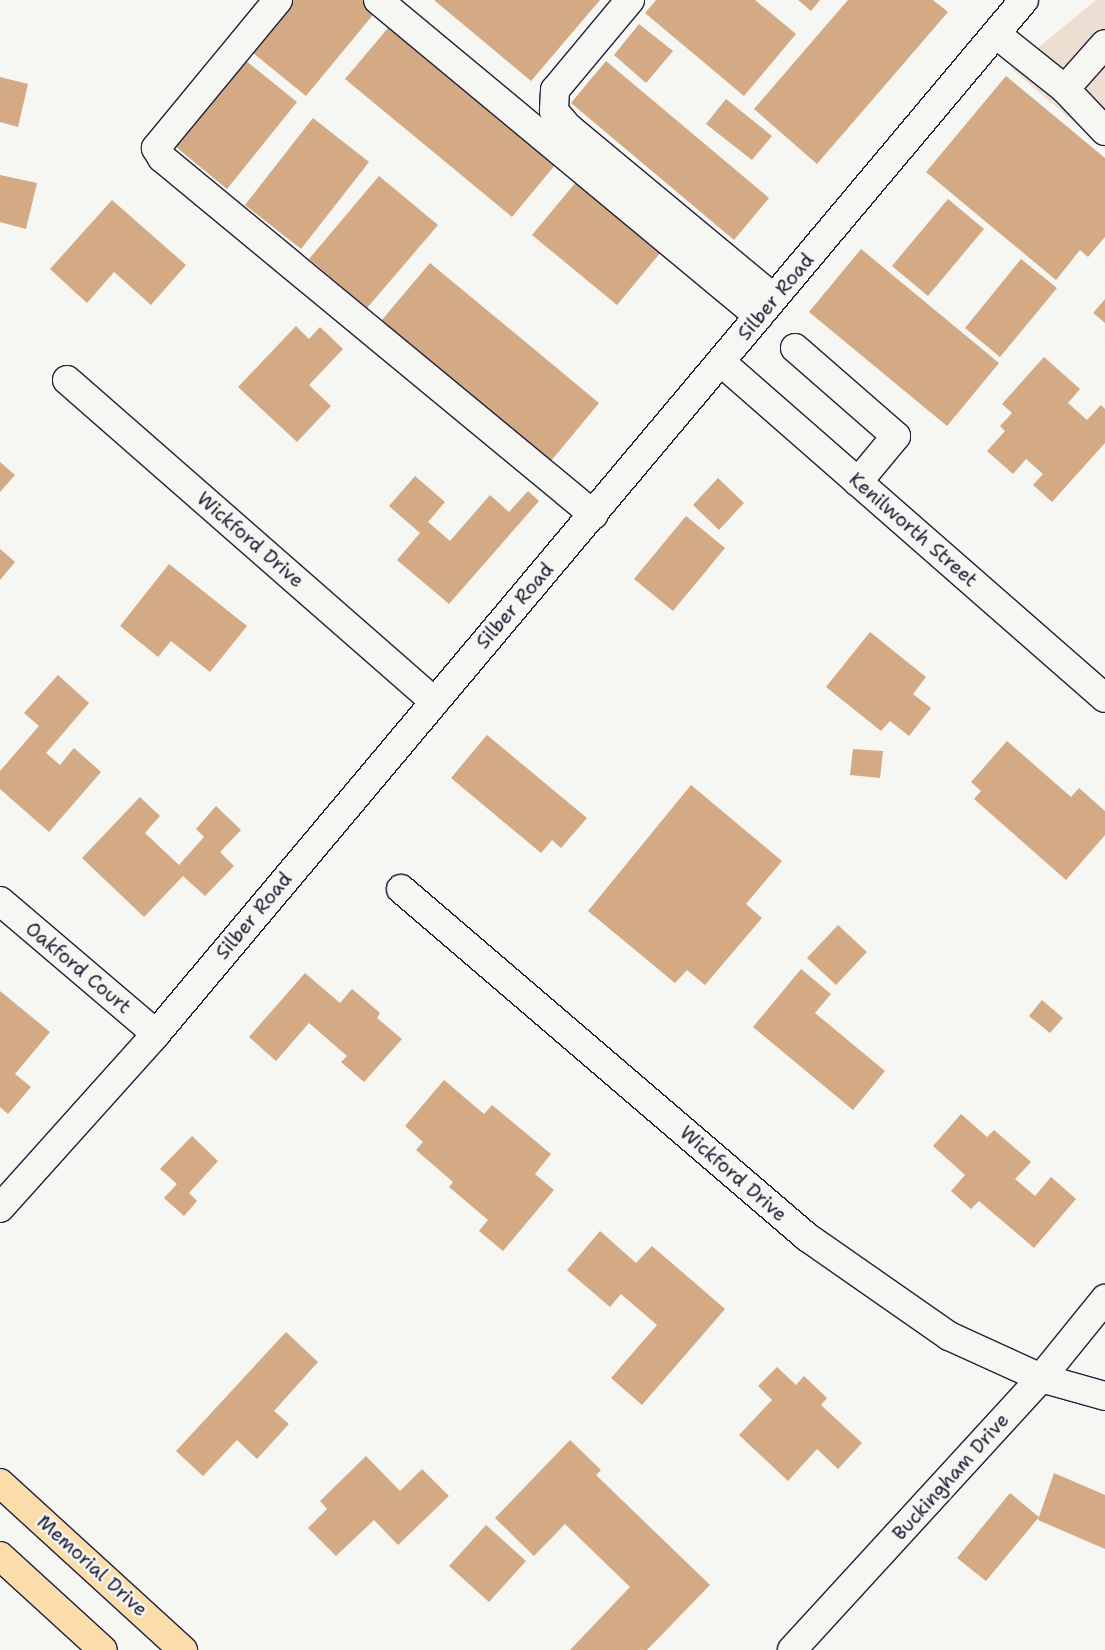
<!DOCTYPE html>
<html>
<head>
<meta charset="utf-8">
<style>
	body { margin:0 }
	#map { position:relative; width:1105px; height:1650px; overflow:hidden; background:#f6f6f2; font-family:"Shantell Sans",sans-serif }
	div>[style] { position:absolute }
	.built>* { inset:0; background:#ecdfd1 }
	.building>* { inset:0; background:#d3aa84 }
	.roads { filter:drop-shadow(1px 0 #22223b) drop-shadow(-1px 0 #22223b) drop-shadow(0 1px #22223b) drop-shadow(0 -1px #22223b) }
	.minor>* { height:28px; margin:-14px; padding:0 14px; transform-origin:14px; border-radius:14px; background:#f6f6f2 }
	.major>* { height:28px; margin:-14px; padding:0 14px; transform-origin:14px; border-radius:14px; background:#fbddab }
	span { translate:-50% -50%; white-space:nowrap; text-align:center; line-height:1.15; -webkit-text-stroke:5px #f6f6f2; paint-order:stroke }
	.street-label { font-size:19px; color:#22223b }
</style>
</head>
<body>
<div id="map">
	<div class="built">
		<i style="clip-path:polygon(1096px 0,1105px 0,1105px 149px,1012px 69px)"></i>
	</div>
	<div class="building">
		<i style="clip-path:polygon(287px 0,365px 0,377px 10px,306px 96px,247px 48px)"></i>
		<i style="clip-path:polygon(434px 0,600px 0,531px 81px)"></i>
		<i style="clip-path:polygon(656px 0,755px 0,796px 34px,744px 96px,645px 13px)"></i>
		<i style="clip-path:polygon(798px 0,820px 0,811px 11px)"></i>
		<i style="clip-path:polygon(848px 0,933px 0,948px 12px,817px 164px,754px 109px)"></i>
		<i style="clip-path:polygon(394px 21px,560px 159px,512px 217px,345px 79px)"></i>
		<i style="clip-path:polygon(639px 24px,673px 51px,646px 83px,614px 55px)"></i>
		<i style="clip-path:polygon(240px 56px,297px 102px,227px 189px,170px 142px)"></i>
		<i style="clip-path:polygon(606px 61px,769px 198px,734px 240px,571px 103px)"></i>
		<i style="clip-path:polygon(1006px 76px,1105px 158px,1105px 237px,1088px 257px,1080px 250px,1056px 280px,926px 172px)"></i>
		<i style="clip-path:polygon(0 77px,28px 84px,18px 127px,0 122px)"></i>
		<i style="clip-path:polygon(726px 99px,772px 136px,752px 160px,706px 124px)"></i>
		<i style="clip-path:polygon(313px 118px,369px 162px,301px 249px,245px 205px)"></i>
		<i style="clip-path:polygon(0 175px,37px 183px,26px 229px,0 222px)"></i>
		<i style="clip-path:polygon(379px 176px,438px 225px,367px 308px,309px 259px)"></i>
		<i style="clip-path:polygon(581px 176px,666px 246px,617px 305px,532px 235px)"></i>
		<i style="clip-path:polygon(948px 199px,984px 229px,928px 296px,892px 266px)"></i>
		<i style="clip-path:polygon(112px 200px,186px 265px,151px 305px,114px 272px,87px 303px,50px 269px)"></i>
		<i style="clip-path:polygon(861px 249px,999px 363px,947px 426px,809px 312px)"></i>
		<i style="clip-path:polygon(1021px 259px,1057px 288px,1000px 357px,965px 328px)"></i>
		<i style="clip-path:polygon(430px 263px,599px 403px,551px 461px,381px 321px)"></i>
		<i style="clip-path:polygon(1105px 299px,1105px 323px,1093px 313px)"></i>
		<i style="clip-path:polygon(296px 326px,309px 339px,320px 327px,343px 349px,309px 385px,331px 406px,297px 442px,238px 387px)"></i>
		<i style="clip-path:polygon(1044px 357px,1080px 389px,1068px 403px,1087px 420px,1101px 405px,1105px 409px,1105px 443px,1052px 502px,1033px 485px,1043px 474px,1026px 459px,1013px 474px,987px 451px,1005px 431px,1000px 426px,1012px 413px,1002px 404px)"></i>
		<i style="clip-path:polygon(0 462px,15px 475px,0 492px)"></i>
		<i style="clip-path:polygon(415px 476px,445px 502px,428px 522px,450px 541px,490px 495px,509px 512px,528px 491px,539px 501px,449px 604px,397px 560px,420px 533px,389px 506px)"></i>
		<i style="clip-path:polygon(718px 478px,744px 503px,719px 530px,693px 505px)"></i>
		<i style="clip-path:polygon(686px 516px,725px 548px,673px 611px,634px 579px)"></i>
		<i style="clip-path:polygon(0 549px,15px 562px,0 580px)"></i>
		<i style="clip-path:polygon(169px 564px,247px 626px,210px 672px,171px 641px,158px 657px,120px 626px)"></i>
		<i style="clip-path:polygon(870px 632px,926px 677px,913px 694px,931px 708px,909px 736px,890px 721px,881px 731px,826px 687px)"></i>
		<i style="clip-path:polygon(58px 675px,89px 703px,46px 753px,60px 765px,74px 748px,101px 772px,49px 832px,0 789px,0 771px,39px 726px,24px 713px)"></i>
		<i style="clip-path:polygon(487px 735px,587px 818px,561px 848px,552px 840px,541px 853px,451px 778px)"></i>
		<i style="clip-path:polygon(1007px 741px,1071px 797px,1079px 788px,1105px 811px,1105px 835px,1066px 880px,974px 799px,981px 791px,971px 782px)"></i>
		<i style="clip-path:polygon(853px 749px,883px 751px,880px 778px,850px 775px)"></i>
		<i style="clip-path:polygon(691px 785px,782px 861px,746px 904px,762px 918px,705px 985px,687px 970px,675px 983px,588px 911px)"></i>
		<i style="clip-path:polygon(140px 797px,160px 816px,145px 833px,179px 865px,204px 837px,196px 829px,216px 806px,241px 830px,220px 852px,234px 866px,205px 896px,183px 876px,144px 917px,82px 858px)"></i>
		<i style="clip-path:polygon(838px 925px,867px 952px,836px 985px,807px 958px)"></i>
		<i style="clip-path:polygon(801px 969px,831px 994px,815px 1013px,885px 1071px,853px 1110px,753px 1027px)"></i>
		<i style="clip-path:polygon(305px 973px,340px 1003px,352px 989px,380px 1013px,377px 1018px,402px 1039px,364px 1082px,341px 1062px,347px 1056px,309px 1023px,276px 1061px,249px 1037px)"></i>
		<i style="clip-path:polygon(0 991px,50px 1032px,15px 1074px,31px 1087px,8px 1114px,0 1107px)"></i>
		<i style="clip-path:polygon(1042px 1000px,1063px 1018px,1050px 1033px,1029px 1016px)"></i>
		<i style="clip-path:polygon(444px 1080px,484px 1114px,492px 1105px,551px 1154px,535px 1174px,554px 1190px,503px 1251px,479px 1231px,488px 1220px,449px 1187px,453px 1182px,416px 1150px,423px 1142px,405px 1126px)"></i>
		<i style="clip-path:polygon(961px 1114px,987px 1137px,994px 1130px,1031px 1162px,1015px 1179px,1035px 1196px,1051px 1177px,1076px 1199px,1034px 1248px,979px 1201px,971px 1209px,951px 1191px,965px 1175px,933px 1146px)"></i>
		<i style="clip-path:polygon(192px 1136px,218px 1161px,189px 1193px,197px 1201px,184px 1216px,164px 1198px,177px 1184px,160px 1169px)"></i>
		<i style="clip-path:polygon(600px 1231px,636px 1263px,652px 1246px,725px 1309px,642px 1405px,611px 1378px,657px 1325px,621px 1294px,610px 1307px,567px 1270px)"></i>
		<i style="clip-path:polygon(286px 1332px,318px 1362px,274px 1411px,289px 1424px,257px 1459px,237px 1440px,203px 1476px,176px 1451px)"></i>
		<i style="clip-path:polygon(777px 1367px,796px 1385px,804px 1376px,827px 1398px,821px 1405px,862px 1443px,838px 1469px,817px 1449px,788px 1481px,739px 1435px,772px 1400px,758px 1386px)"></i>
		<i style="clip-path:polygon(570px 1440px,601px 1470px,596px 1475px,710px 1585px,647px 1650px,570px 1650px,630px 1587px,565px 1524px,534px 1556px,495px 1518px)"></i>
		<i style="clip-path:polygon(366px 1456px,400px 1491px,422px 1469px,449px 1496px,398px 1545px,374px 1520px,336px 1556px,308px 1528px,327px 1509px,320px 1501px)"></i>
		<i style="clip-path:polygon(1054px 1473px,1105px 1495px,1105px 1549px,1038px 1520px)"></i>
		<i style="clip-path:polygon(1010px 1493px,1039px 1517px,986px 1581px,957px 1558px)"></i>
		<i style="clip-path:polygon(486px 1525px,526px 1561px,489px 1602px,449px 1566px)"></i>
	</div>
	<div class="roads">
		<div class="minor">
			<i style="left:278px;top:0;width:192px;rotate:129.5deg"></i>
			<i style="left:156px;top:148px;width:12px;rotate:59deg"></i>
			<i style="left:162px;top:158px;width:560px;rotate:39.57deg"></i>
			<i style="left:378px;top:0;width:495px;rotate:39.7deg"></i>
			<i style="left:630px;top:0;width:117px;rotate:129.8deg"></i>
			<i style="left:555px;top:90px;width:21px;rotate:93deg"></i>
			<i style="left:554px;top:111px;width:23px;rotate:49deg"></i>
			<i style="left:569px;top:128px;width:266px;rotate:39.7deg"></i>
			<i style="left:996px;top:34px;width:88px;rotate:38.6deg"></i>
			<i style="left:1065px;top:89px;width:60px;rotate:-48.4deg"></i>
			<i style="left:1065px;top:89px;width:58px;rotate:46.4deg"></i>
			<i style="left:795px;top:348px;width:134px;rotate:41.1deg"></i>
			<i style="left:896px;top:436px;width:60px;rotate:129.6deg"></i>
			<i style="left:721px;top:362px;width:510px;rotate:41.19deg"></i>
			<i style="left:67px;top:380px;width:488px;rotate:41.2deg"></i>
			<i style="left:401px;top:889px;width:535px;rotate:40.6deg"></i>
			<i style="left:807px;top:1237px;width:173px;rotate:34.9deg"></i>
			<i style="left:949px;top:1336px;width:101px;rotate:24.5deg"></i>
			<i style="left:1041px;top:1378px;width:66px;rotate:15.7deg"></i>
			<i style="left:0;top:901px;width:205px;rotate:40.4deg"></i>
			<i style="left:0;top:1208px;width:234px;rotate:-48.1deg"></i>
			<i style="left:156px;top:1034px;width:1350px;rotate:-49.99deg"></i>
			<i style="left:792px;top:1650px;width:369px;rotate:-47.5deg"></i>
			<i style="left:1041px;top:1378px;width:102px;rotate:-51deg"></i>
		</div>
		<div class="major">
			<i style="left:0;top:1483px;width:248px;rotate:42.4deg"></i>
			<i style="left:0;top:1556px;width:139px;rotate:42.4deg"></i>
		</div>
	</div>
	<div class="street-label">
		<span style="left:776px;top:297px;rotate:-50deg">Silber Road</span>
		<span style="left:913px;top:530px;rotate:41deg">Kenilworth Street</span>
		<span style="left:250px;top:540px;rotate:41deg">Wickford Drive</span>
		<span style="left:515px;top:606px;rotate:-49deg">Silber Road</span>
		<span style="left:254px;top:916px;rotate:-50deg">Silber Road</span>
		<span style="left:78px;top:968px;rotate:40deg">Oakford Court</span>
		<span style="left:733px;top:1174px;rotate:41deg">Wickford Drive</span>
		<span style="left:951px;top:1477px;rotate:-48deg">Buckingham Drive</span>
		<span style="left:92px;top:1566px;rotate:42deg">Memorial Drive</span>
	</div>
</div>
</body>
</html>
